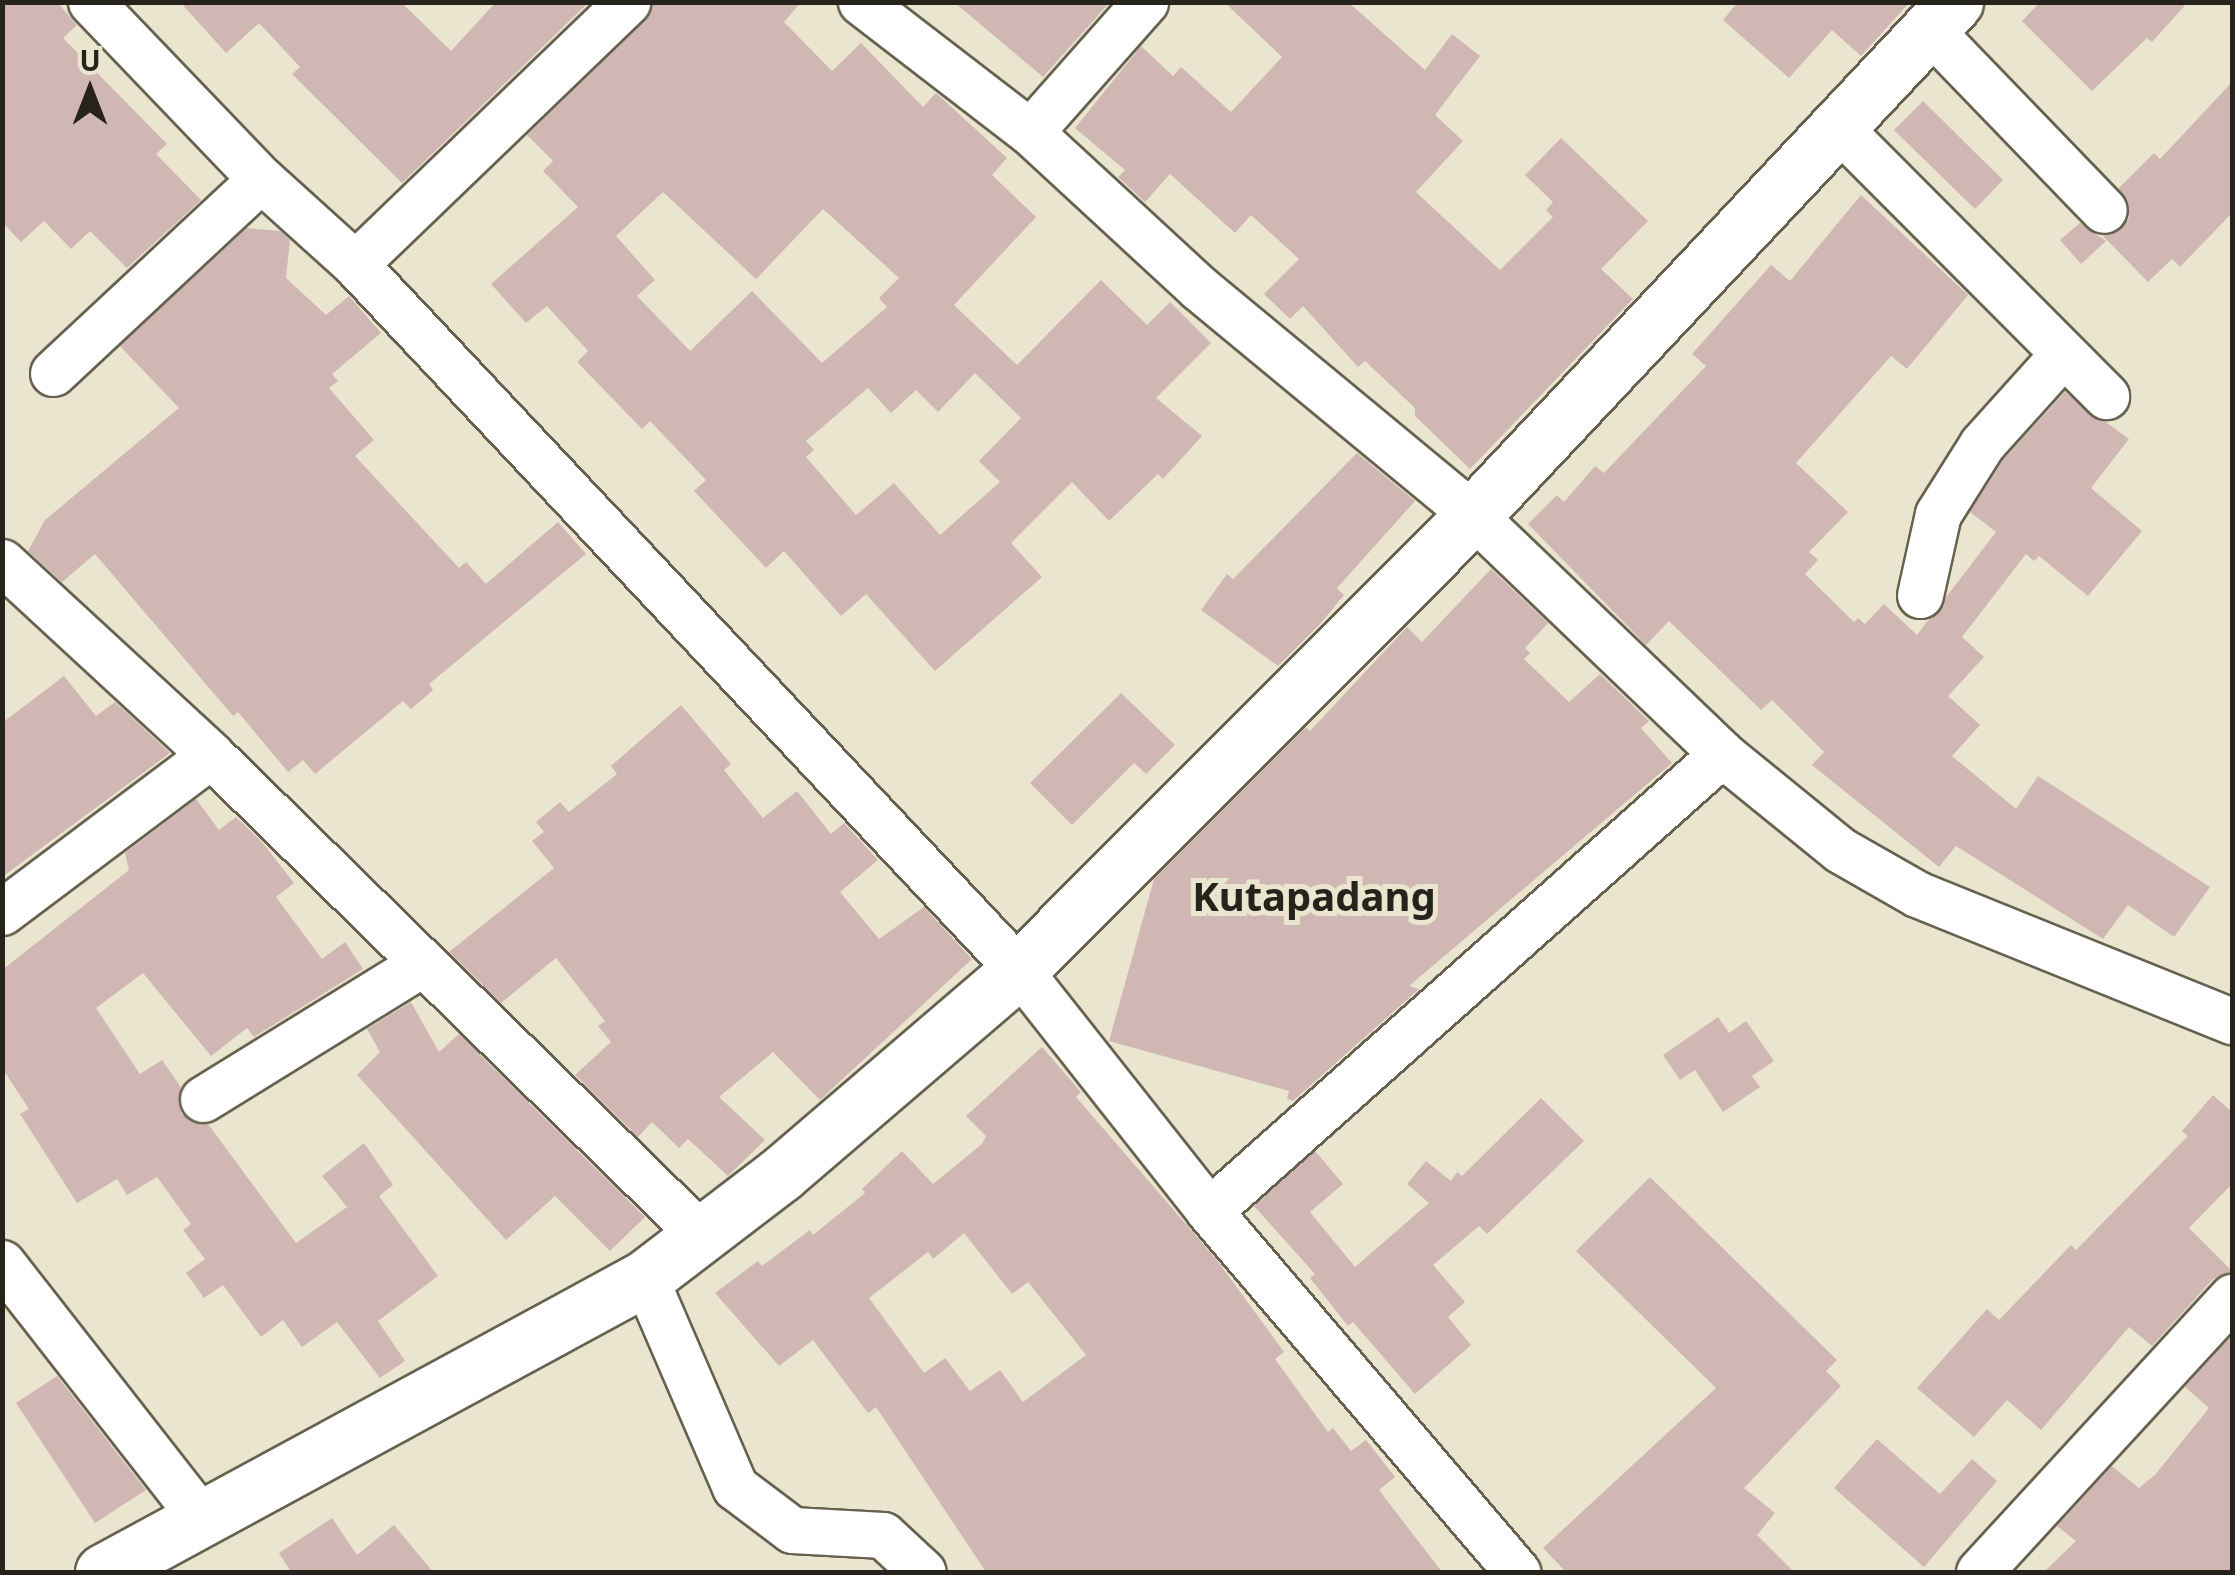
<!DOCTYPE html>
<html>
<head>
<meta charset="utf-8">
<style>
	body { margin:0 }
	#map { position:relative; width:2235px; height:1575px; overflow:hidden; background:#eae5cf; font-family:"Noto Sans",sans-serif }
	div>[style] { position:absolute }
	.building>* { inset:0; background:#d1b7b4 }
	.roads { filter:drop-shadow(2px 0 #66624f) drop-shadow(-2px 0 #66624f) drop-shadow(0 2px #66624f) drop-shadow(0 -2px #66624f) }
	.minor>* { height:45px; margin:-22.5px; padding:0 22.5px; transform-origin:22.5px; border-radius:22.5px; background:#fff }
	.highway>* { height:55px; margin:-27.5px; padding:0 27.5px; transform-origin:27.5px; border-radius:27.5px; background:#fff }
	span { translate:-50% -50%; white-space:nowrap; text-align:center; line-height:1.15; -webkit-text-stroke:10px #eae5cf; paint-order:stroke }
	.quarter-label { font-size:40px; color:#25231b; font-weight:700 }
	.frame { position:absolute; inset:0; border:5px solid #25231b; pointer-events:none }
	.north { position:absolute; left:40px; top:40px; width:100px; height:100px; -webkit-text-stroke:8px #eae5cf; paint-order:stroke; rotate:0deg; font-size:28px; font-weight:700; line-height:40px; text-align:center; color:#25231b }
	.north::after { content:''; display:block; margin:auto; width:35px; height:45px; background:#25231b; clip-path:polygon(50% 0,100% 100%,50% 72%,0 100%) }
</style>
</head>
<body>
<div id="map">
	<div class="building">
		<i style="clip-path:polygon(2px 2px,57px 2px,77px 25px,63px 38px,167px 144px,156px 154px,201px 200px,127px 268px,90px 231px,71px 249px,44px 221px,21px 242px,2px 222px)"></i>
		<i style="clip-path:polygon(180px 2px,401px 2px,451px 51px,496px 2px,589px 2px,402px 183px,292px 74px,300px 67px,259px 23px,226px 53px)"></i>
		<i style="clip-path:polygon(evenodd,652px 2px,801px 2px,784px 22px,832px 71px,861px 43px,923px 107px,936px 93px,1007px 158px,992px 175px,1036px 217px,954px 305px,1017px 365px,1101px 280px,1147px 325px,1170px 302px,1211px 343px,1156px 398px,1202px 436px,1163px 479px,1158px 474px,1109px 521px,1072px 482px,1011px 543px,1042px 577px,935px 671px,866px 594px,841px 616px,784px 551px,766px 568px,694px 491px,706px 480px,650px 421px,642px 429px,577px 362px,588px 351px,547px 306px,526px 323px,491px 284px,578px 207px,543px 171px,553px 161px,527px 135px,645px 21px,652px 2px,663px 192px,756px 279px,823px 209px,899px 278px,879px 298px,887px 307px,822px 363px,752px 291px,690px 351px,637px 296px,655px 280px,616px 236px,663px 192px,652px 2px,975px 373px,1021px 418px,979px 461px,1000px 482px,940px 535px,894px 483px,856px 515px,806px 457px,814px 450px,806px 441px,868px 388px,891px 413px,916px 390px,938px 412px,975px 373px)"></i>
		<i style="clip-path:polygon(954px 2px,1110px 2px,1043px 77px)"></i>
		<i style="clip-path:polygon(1224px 2px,1348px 2px,1425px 70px,1452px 34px,1480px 56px,1435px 115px,1463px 141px,1416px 192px,1500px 270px,1553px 217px,1546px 210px,1553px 202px,1525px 175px,1561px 138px,1648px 221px,1601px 269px,1633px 299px,1470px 469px,1415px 416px,1415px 408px,1365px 361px,1358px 367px,1303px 306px,1290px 319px,1264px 294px,1299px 259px,1251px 215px,1235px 233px,1170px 174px,1145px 202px,1118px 177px,1125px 170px,1075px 128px,1141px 46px,1173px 76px,1181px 67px,1231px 112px,1282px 57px)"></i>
		<i style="clip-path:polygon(1738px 2px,1910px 2px,1861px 56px,1832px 30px,1789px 78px,1723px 20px)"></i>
		<i style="clip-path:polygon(2040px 2px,2188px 2px,2152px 42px,2147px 38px,2092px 91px,2022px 21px)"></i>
		<i style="clip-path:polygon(2232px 82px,2232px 213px,2180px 267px,2172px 259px,2148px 282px,2102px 235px,2121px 229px,2129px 218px,2119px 188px,2154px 153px,2160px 159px)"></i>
		<i style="clip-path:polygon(1923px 101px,2003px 180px,1975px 209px,1894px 130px)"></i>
		<i style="clip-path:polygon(1861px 195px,1968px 295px,1907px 369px,1891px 356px,1796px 463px,1848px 512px,1809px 552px,1818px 560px,1805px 574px,1854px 622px,1858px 618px,1865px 624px,1884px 604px,1917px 635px,1996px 532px,1970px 512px,2003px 460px,2065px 392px,2129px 439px,2091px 488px,2142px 531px,2088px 596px,2039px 556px,2034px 561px,2026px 554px,1962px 637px,1984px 657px,1948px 696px,1980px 725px,1952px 756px,2016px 809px,2038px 776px,2210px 887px,2174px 937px,2128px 905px,2103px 939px,1956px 846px,1939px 867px,1812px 765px,1824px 752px,1772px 700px,1761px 710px,1669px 621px,1646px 645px,1528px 524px,1557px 495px,1564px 502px,1595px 466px,1604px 473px,1706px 366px,1692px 354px,1771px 265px,1790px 281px)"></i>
		<i style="clip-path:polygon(2080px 223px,2106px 241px,2081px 264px,2060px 240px)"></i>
		<i style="clip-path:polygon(247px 228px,280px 231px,290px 240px,286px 278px,326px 315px,349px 296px,381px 333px,332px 374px,338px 381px,329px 388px,374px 440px,355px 456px,459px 568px,466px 562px,486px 584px,558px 522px,586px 554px,429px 684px,433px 690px,411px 709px,403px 701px,315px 774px,303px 760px,288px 772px,238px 712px,233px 716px,95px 554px,62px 582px,28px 551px,45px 520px,179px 408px,120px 346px)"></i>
		<i style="clip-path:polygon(1357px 453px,1415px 501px,1337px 588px,1344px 595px,1321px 623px,1278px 666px,1201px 610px,1227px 574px,1233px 579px)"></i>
		<i style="clip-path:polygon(1491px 569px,1548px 623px,1525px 648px,1530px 653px,1524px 659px,1569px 702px,1600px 674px,1649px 721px,1641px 728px,1672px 763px,1409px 986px,1419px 989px,1293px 1101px,1287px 1099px,1289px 1091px,1109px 1041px,1154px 879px,1306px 727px,1310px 731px,1407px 627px,1422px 642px)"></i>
		<i style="clip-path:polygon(64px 676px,96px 716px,115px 702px,170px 753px,2px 877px,2px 723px)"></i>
		<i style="clip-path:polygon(1121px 693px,1175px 745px,1146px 774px,1134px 763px,1072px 825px,1030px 783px)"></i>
		<i style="clip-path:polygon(681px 705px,731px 764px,724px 770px,763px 818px,797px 791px,831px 834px,844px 823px,878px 860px,840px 892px,879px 939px,924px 907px,972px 959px,820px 1100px,773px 1052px,719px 1097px,765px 1140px,728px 1176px,688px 1139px,679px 1148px,652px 1122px,638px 1137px,575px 1075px,611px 1042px,598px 1026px,605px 1021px,556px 958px,501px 1003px,449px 952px,554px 868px,532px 841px,544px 832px,536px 822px,560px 802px,569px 812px,617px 774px,611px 766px)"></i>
		<i style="clip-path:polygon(196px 799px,219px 830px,236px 817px,262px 842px,294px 883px,276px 897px,322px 959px,345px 942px,363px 969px,254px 1037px,247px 1028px,211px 1056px,143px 973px,96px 1008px,140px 1074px,162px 1060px,180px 1086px,181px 1114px,208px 1124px,296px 1243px,347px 1207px,322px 1176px,364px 1143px,393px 1185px,379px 1196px,438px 1276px,378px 1321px,405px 1361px,380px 1378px,337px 1322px,302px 1347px,283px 1320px,261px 1337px,223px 1285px,204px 1298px,186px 1273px,205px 1259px,183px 1230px,191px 1224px,157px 1177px,127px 1195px,117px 1179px,77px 1203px,20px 1114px,29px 1109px,2px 1068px,2px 970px,129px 870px,125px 853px)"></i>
		<i style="clip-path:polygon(411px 1002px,439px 1052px,459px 1034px,645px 1217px,610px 1251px,555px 1196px,506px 1240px,357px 1075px,380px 1052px,367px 1029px)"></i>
		<i style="clip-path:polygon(1718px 1017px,1729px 1033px,1746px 1021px,1774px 1061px,1752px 1076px,1760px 1087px,1723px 1112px,1695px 1070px,1680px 1080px,1663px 1055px)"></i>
		<i style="clip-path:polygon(evenodd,1042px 1047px,1081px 1092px,1076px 1097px,1216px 1259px,1284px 1352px,1275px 1359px,1328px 1432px,1333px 1428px,1351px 1451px,1366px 1440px,1395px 1477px,1379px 1490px,1442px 1572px,986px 1572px,876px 1407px,868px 1413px,813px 1340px,779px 1366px,715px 1293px,758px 1261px,762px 1266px,810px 1230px,813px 1235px,865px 1193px,862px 1189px,902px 1151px,933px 1184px,982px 1144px,986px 1136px,966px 1116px,1042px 1047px,964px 1233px,1012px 1294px,1028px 1282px,1086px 1355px,1023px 1402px,1000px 1370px,970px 1391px,945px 1358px,924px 1373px,869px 1298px,928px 1252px,933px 1259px,964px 1233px)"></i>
		<i style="clip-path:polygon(2213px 1095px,2232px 1112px,2232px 1184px,2189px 1228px,2232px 1271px,2213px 1279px,2152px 1346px,2129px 1327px,2041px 1430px,2007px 1400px,1974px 1437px,1917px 1388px,1987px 1309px,1999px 1320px,2071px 1245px,2076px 1250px,2188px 1136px,2182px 1131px)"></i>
		<i style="clip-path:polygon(1541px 1098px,1584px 1141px,1487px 1234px,1479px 1226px,1433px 1265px,1465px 1302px,1448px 1317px,1471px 1345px,1415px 1394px,1353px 1322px,1348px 1326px,1310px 1278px,1315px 1274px,1254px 1206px,1315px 1151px,1343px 1184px,1310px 1212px,1355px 1267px,1429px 1203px,1407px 1184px,1426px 1161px,1451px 1181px,1457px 1172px,1462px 1176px)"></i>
		<i style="clip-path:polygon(1650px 1177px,1837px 1360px,1826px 1371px,1841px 1386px,1744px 1488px,1775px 1513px,1757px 1535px,1794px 1572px,1566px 1572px,1543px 1548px,1716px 1388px,1576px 1251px)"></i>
		<i style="clip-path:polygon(2232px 1335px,2232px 1572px,2044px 1572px,2076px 1541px,2057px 1526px,2112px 1466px,2139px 1488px,2155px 1475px,2209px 1408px,2185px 1387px)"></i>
		<i style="clip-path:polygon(57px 1376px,146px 1490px,95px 1523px,16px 1403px)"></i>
		<i style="clip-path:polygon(1877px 1439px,1940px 1494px,1972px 1459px,1997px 1481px,1924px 1567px,1834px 1488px)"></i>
		<i style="clip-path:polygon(332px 1518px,357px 1555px,394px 1525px,433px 1572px,291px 1572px,279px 1553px)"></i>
	</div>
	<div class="roads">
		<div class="minor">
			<i style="left:91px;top:2px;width:245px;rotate:46.2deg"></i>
			<i style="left:261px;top:179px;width:127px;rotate:42.1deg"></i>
			<i style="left:355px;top:264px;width:969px;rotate:46.76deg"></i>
			<i style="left:1019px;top:970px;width:307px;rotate:51.7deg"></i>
			<i style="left:1209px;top:1211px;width:475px;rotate:49.5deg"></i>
			<i style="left:861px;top:2px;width:213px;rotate:37.6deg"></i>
			<i style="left:1030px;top:132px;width:230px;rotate:42.7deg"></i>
			<i style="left:1199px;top:288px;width:356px;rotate:39.6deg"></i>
			<i style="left:1473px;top:515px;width:345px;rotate:43.8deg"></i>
			<i style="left:1722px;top:754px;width:152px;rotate:39.1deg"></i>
			<i style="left:1840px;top:850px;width:89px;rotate:29.7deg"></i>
			<i style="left:1917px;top:894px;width:340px;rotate:22deg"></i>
			<i style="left:1930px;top:30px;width:250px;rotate:46deg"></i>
			<i style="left:1838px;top:127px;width:380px;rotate:45.1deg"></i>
			<i style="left:1030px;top:132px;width:174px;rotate:-48.5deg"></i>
			<i style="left:355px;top:264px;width:378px;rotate:-43.9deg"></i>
			<i style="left:53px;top:373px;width:284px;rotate:-43deg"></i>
			<i style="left:2px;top:562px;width:284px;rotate:42.7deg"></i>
			<i style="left:211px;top:755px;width:687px;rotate:44.41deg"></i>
			<i style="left:1920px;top:595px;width:83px;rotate:-77.5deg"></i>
			<i style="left:1938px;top:514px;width:83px;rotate:-57.8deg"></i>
			<i style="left:1982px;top:444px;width:121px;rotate:-48deg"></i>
			<i style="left:2px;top:912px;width:261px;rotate:-36.9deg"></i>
			<i style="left:203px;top:1099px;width:257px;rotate:-31.7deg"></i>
			<i style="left:1209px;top:1211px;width:687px;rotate:-41.7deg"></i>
			<i style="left:2px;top:1263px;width:323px;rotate:52deg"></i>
			<i style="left:645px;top:1278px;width:228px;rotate:66.7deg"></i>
			<i style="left:735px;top:1487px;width:71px;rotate:37deg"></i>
			<i style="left:792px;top:1530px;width:91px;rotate:3.1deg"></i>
			<i style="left:883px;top:1535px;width:54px;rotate:42.8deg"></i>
			<i style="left:1979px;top:1572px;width:374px;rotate:-47.4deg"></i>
		</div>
		<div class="highway">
			<i style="left:103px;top:1572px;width:617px;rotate:-28.48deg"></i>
			<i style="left:645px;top:1278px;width:171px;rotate:-37.4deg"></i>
			<i style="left:781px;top:1174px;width:313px;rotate:-40.6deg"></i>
			<i style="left:1019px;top:970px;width:643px;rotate:-45.06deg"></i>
			<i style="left:1473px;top:515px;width:704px;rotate:-46.78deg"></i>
		</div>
	</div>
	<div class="quarter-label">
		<span style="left:1314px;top:896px">Kutapadang</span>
	</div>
	<div class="frame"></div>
	<div class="north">U</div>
</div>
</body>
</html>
